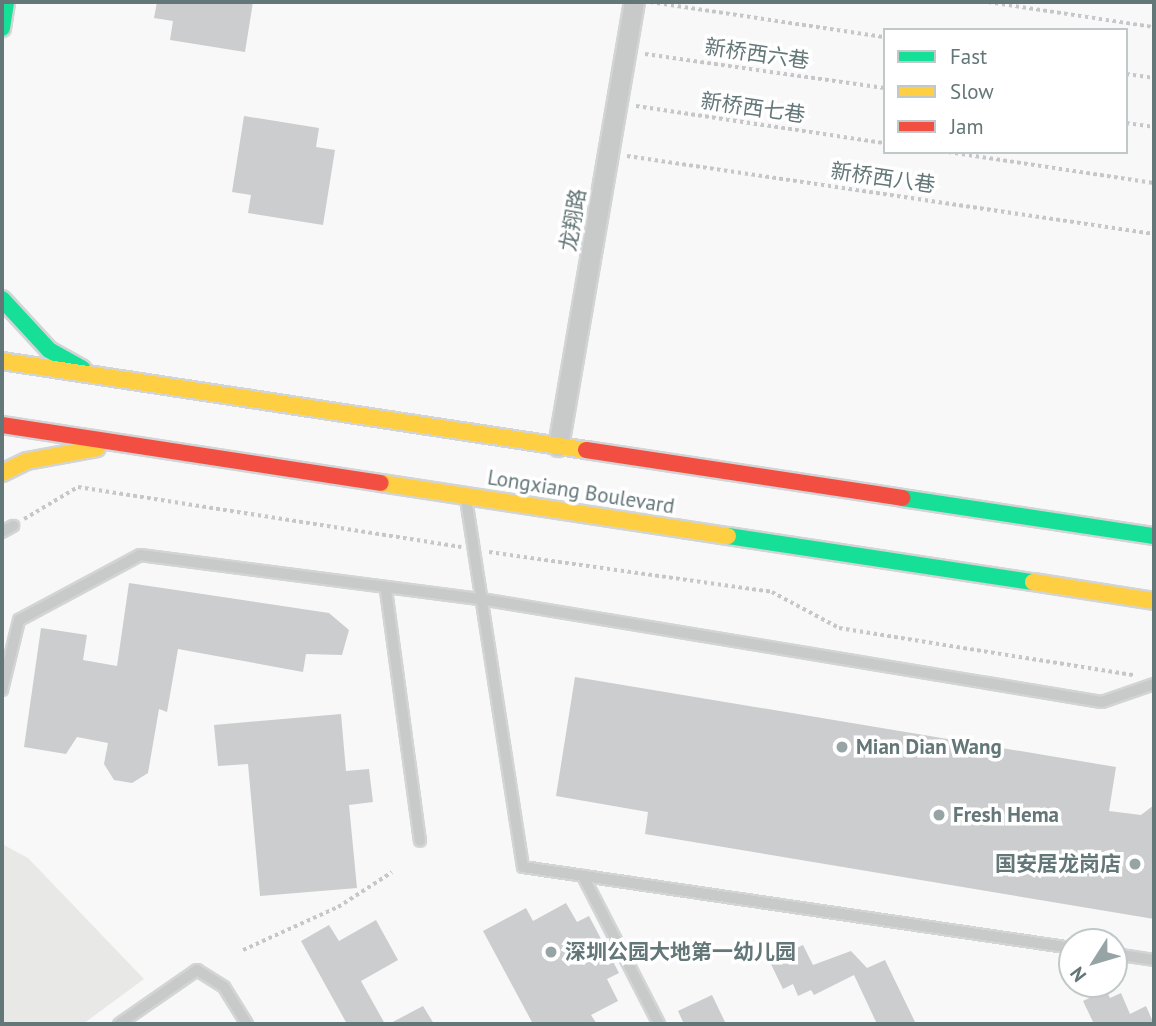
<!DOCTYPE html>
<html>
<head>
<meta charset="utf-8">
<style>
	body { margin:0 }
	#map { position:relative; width:1156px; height:1026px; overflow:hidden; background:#f8f8f8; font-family:"PT Sans","Noto Sans SC",sans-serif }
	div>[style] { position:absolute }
	.green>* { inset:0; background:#e8e9e6 }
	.building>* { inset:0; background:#cbcdce }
	.path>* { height:3.5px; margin-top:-1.75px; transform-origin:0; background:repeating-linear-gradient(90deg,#c5c7c8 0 3.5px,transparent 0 7px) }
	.roads { filter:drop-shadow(2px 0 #d3d4d5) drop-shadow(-2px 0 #d3d4d5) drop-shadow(0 2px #d3d4d5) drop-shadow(0 -2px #d3d4d5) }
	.lane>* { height:10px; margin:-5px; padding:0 5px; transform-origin:5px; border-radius:5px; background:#c8c9c9 }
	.street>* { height:19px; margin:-9.5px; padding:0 9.5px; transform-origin:9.5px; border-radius:9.5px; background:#c8c9c9 }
	.fast>* { height:16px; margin:-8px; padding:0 8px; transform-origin:8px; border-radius:8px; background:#16e098 }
	.slow>* { height:16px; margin:-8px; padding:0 8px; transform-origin:8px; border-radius:8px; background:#ffcf43 }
	.jam>* { height:16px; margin:-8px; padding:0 8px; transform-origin:8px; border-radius:8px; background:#f24e42 }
	.dots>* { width:19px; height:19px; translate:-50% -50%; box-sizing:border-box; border:4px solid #fff; border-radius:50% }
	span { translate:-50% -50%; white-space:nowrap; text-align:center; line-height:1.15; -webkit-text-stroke:7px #fff; paint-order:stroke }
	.street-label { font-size:21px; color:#637678 }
	.poi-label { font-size:21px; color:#637678; font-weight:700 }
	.left { translate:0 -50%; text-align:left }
	.right { translate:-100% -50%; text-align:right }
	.frame { position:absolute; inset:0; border:4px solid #637678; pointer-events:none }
	.legend { position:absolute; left:883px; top:28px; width:245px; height:126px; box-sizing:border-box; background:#fff; border:2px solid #c1c8c9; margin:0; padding:9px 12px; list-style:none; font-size:21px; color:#637678 }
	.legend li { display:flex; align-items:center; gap:14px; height:35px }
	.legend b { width:35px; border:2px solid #c1c8c9 }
	.north { position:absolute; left:1058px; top:928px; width:70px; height:70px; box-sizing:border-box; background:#fff; border:2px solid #c1c8c9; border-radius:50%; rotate:233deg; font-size:19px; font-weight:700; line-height:28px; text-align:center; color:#637678 }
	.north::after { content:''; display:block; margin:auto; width:24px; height:32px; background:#97a4a5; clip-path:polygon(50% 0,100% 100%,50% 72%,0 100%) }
</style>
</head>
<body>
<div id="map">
	<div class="green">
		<i style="clip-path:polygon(2px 844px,28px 858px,144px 979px,83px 1024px,2px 1024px)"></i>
	</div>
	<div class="building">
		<i style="clip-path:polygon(157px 2px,253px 2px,245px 52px,170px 40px,173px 21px,154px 18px)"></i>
		<i style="clip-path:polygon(244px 116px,319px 128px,316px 147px,335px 150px,323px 225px,248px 213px,251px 195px,232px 192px)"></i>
		<i style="clip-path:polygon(129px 583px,329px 613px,349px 630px,342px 655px,306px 654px,303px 672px,178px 649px,167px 712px,159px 709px,148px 773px,132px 783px,114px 780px,104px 764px,108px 743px,77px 737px,66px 754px,24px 747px,41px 628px,87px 635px,83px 660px,117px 666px)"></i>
		<i style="clip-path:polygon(575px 677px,1116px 767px,1109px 811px,1141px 815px,1154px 805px,1154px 919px,645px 834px,648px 812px,556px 796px)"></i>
		<i style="clip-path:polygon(341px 714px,346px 771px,369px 769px,373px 802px,349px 805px,357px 888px,260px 896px,248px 764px,218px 766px,214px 725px)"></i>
		<i style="clip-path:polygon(566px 903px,577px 922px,589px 916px,619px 973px,607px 979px,618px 1001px,591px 1015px,597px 1024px,533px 1024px,483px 931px,526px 908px,533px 921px)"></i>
		<i style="clip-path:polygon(376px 920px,398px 960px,361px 981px,385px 1024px,347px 1024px,301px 941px,329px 925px,339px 941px)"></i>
		<i style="clip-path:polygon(788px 941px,792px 950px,803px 945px,813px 965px,851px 951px,867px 968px,885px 960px,916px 1024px,877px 1024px,854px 975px,814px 995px,811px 990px,798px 996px,793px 984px,783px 989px,765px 952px)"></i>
		<i style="clip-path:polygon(1106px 990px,1110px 998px,1121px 993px,1130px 1014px,1146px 1006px,1154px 1024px,1094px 1024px,1083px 1001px)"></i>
		<i style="clip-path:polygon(712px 995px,726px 1024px,684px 1024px,678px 1011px)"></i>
		<i style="clip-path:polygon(423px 1006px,434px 1024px,389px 1024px)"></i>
	</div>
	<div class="path">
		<i style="left:650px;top:2px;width:238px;rotate:8.5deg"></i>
		<i style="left:988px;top:2px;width:168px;rotate:8.6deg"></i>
		<i style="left:645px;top:54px;width:242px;rotate:8.1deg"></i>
		<i style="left:1126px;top:74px;width:28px;rotate:8deg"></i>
		<i style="left:636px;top:106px;width:252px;rotate:8.5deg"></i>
		<i style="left:1126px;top:123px;width:28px;rotate:8deg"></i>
		<i style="left:948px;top:152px;width:208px;rotate:8.6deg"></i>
		<i style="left:627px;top:156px;width:533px;rotate:8.42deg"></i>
		<i style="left:24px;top:519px;width:63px;rotate:-30.7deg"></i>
		<i style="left:78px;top:487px;width:388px;rotate:8.9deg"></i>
		<i style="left:489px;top:552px;width:286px;rotate:8deg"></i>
		<i style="left:772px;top:592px;width:76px;rotate:28.2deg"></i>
		<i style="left:839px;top:628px;width:299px;rotate:9.1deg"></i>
		<i style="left:243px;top:950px;width:104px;rotate:-24.4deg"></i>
		<i style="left:338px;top:907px;width:64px;rotate:-32.9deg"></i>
	</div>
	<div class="roads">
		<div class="lane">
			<i style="left:466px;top:499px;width:372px;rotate:81.2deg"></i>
			<i style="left:523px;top:867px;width:555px;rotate:8.39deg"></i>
			<i style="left:2px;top:532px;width:13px;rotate:-29deg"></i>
			<i style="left:386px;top:590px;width:253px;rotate:82.3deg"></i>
			<i style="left:2px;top:690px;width:72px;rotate:-76.3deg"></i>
			<i style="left:19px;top:620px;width:137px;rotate:-28.2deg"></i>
			<i style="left:140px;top:555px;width:344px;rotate:7.4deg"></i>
			<i style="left:481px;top:599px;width:629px;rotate:9.42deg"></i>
			<i style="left:1102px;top:702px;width:55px;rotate:-19.1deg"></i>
			<i style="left:583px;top:876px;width:166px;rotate:62.8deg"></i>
			<i style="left:1114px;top:954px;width:40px;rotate:8.5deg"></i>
			<i style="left:119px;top:1024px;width:95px;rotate:-34.7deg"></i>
			<i style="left:197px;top:970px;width:32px;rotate:32deg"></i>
			<i style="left:224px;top:987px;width:44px;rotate:58.1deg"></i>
		</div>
		<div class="street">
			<i style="left:558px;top:446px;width:450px;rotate:-80.3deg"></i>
		</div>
		<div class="fast">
			<i style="left:2px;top:28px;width:26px;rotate:-81deg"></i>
			<i style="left:2px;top:299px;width:69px;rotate:47.3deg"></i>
			<i style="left:49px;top:350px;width:38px;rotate:29deg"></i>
			<i style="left:902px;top:498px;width:255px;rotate:8.6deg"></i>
			<i style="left:728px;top:536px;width:308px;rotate:8.6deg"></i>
		</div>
		<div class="slow">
			<i style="left:2px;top:361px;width:591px;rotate:8.67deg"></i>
			<i style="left:2px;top:473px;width:28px;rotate:-26deg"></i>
			<i style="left:27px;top:461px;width:71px;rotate:-10.5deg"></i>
			<i style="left:381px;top:483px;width:351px;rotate:8.7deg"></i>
			<i style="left:1033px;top:582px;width:122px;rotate:8.9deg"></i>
		</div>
		<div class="jam">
			<i style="left:2px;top:425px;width:383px;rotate:8.7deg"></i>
			<i style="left:586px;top:450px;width:320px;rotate:8.6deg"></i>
		</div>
	</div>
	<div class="dots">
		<i style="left:842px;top:747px;background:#97a4a5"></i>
		<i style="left:939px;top:815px;background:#97a4a5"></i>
		<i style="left:1135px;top:864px;background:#97a4a5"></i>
		<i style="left:551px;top:952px;background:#97a4a5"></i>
	</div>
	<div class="street-label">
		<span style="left:757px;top:54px;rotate:8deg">新桥西六巷</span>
		<span style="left:753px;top:108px;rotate:8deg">新桥西七巷</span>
		<span style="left:883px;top:178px;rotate:8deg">新桥西八巷</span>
		<span style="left:573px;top:220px;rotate:-80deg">龙翔路</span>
		<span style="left:581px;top:492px;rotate:9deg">Longxiang Boulevard</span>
	</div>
	<div class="poi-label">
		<span class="left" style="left:856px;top:747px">Mian Dian Wang</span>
		<span class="left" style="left:953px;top:815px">Fresh Hema</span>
		<span class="right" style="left:1121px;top:864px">国安居龙岗店</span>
		<span class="left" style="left:565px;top:952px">深圳公园大地第一幼儿园</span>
	</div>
	<div class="frame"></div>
	<ul class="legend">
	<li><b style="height:9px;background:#16e098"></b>Fast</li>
	<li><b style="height:9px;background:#ffcf43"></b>Slow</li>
	<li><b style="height:9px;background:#f24e42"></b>Jam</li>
	</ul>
	<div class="north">N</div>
</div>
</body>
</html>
